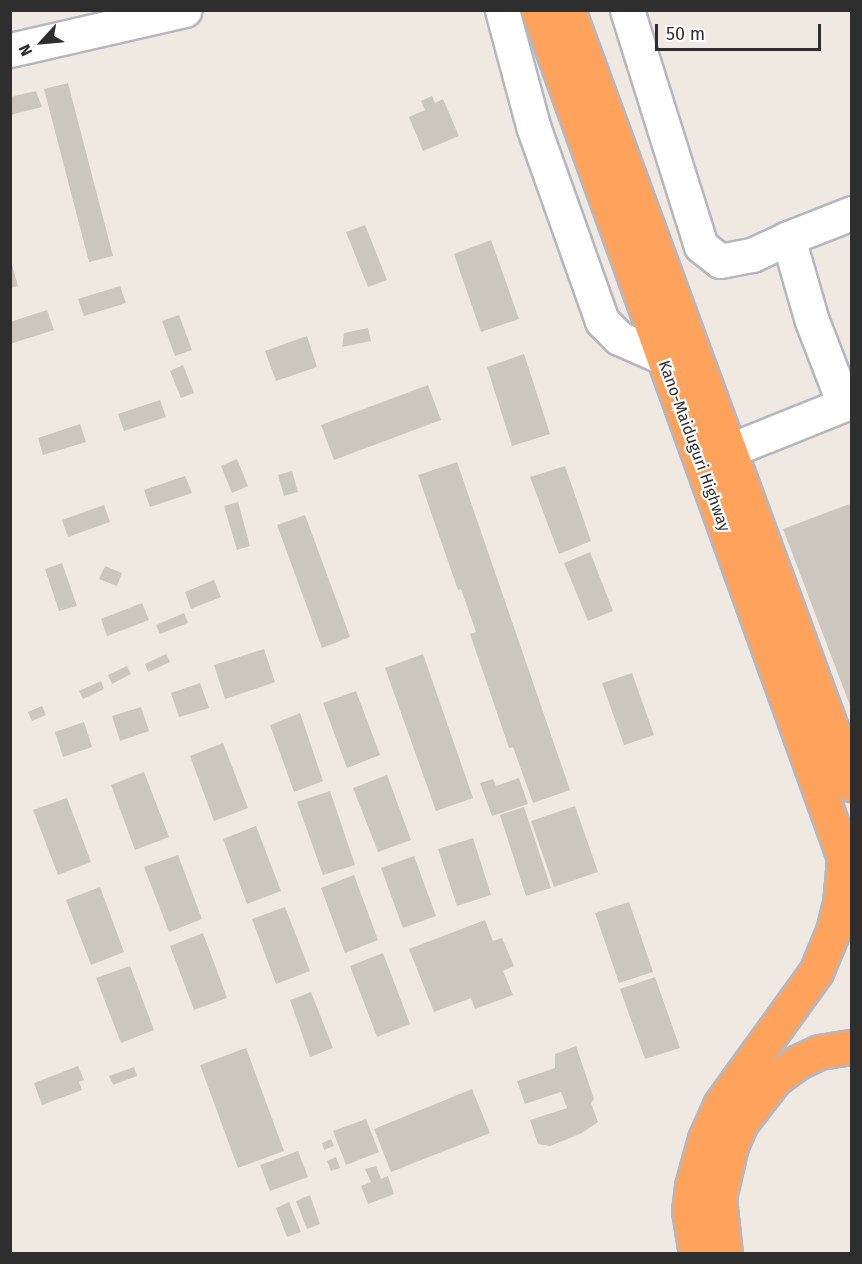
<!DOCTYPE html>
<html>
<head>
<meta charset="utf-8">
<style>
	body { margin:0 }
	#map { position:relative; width:862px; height:1264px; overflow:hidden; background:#efe9e1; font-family:"Fira Sans",sans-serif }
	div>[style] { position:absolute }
	.building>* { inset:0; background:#cbc7bf }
	.roads { filter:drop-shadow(2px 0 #b4b7c1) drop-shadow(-2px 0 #b4b7c1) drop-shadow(0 2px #b4b7c1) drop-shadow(0 -2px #b4b7c1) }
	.minor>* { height:33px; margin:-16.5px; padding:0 16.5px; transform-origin:16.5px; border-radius:16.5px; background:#fff }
	.highway>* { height:33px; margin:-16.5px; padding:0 16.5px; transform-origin:16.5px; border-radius:16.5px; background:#ffa35c }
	span { translate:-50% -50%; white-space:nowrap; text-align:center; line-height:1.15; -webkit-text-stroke:4.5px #fff; paint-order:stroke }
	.street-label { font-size:16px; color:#2e2e2e }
	.frame { position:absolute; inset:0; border:12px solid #2e2e2e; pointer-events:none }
	.north { position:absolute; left:12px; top:12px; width:60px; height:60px; -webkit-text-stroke:4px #fff; paint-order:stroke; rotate:244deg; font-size:16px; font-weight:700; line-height:24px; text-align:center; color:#2e2e2e }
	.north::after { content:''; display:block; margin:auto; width:21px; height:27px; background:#2e2e2e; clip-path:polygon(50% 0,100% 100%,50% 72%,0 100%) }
	.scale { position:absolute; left:655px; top:24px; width:166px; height:27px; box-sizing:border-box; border:3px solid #2e2e2e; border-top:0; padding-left:8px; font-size:18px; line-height:21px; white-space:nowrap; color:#2e2e2e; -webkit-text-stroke:4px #fff; paint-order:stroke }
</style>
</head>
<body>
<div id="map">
	<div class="building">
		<i style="clip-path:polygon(68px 83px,113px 256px,89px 262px,44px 89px)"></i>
		<i style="clip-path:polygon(36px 91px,42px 107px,10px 115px,10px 97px)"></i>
		<i style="clip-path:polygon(432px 96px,435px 103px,443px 99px,459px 136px,423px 151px,409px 117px,425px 110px,421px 101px)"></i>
		<i style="clip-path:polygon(365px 225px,387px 280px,368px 287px,346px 232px)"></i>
		<i style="clip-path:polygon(491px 240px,519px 319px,481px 332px,454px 254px)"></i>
		<i style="clip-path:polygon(10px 258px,18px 286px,10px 288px)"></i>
		<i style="clip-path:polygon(120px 286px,126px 303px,84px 316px,78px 299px)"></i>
		<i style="clip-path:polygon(47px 310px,54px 330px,10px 344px,10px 322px)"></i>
		<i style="clip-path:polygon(179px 315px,192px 350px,175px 356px,162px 321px)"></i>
		<i style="clip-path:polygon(368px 328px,371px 341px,342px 347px,344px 333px)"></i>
		<i style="clip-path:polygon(307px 336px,317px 367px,276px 381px,265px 351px)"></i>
		<i style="clip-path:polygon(524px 354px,550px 434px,512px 446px,487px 367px)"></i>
		<i style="clip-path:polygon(183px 365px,194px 393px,181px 398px,170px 371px)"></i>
		<i style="clip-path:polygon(428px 385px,441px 420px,334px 460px,321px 425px)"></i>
		<i style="clip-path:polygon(160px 400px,166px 417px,124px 431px,118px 414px)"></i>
		<i style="clip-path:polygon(80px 424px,86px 442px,43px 455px,38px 438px)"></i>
		<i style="clip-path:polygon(237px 459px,248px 486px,232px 493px,221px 466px)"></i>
		<i style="clip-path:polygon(457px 462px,570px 790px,533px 803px,513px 747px,509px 748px,470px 634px,476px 632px,461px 589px,458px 590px,418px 475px)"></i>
		<i style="clip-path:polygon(565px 466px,591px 541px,559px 554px,530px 477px)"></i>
		<i style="clip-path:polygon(292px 471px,298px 492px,284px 496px,278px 475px)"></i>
		<i style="clip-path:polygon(185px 476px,192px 493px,150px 507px,144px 490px)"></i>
		<i style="clip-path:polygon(238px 502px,250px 546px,237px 550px,224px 506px)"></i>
		<i style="clip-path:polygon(852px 503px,852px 708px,851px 708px,783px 529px)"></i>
		<i style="clip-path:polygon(104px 505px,110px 522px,68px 537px,62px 520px)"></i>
		<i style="clip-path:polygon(305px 515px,350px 637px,322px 648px,277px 525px)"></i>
		<i style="clip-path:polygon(590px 552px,613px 611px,588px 621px,564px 563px)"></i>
		<i style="clip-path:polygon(62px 563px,77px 606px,59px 611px,45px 569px)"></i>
		<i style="clip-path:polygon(105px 566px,122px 573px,117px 586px,99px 579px)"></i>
		<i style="clip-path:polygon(214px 580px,221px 597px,191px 609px,185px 592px)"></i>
		<i style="clip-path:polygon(142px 603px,149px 620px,107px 636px,101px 619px)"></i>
		<i style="clip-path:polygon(184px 613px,188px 623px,160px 634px,156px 625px)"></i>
		<i style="clip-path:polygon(264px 649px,275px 682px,225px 699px,214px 665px)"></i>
		<i style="clip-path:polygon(166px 654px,170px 662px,148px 672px,145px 664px)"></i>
		<i style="clip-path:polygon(423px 654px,473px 798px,436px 811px,385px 668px)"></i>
		<i style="clip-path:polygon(127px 666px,131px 674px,112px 684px,108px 675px)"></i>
		<i style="clip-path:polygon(632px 673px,654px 735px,624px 745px,602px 683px)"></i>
		<i style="clip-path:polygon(101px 681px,104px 689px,83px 699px,79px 691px)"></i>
		<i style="clip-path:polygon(200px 683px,209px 708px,179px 717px,171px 693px)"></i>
		<i style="clip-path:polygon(356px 691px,380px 755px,347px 768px,323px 703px)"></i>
		<i style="clip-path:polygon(42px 706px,46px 715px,32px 721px,28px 712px)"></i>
		<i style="clip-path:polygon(141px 707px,149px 731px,120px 741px,112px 716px)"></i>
		<i style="clip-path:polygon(300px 713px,323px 781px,294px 792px,270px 725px)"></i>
		<i style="clip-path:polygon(84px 722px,92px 747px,63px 757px,55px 732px)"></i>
		<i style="clip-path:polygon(223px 743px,248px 808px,214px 821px,190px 756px)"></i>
		<i style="clip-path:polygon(144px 772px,169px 837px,135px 850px,111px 785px)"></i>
		<i style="clip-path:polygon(387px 775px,411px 840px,378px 852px,353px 788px)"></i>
		<i style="clip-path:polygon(519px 778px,528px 804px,492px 816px,480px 783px,493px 779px,496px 786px)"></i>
		<i style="clip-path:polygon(330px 791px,355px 865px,323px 875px,297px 802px)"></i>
		<i style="clip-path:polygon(67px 798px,91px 862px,58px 875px,33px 810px)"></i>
		<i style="clip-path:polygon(575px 806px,598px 872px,554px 887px,531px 821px)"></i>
		<i style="clip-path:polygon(524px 807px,551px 888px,526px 896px,500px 815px)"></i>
		<i style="clip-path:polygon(256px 826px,281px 891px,247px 904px,223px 839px)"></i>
		<i style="clip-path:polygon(473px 838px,491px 895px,457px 906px,438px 849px)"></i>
		<i style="clip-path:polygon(178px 855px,202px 919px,169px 932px,144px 867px)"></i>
		<i style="clip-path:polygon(414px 856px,436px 916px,403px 928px,381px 868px)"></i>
		<i style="clip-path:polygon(354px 875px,378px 940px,345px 953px,321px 888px)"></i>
		<i style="clip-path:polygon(100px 887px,124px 952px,91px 965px,66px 900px)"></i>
		<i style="clip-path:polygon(629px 902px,653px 972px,619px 983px,595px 913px)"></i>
		<i style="clip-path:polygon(285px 907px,310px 971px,276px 984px,252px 919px)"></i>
		<i style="clip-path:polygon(485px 920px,493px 941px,502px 938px,514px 966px,503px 971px,513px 995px,475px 1009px,471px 998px,434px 1012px,409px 949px)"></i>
		<i style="clip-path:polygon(203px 933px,227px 998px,194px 1010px,170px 946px)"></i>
		<i style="clip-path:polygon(383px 953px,410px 1024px,377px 1037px,350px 966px)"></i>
		<i style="clip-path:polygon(130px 966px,154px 1030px,121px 1043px,96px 978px)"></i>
		<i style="clip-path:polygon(655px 977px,680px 1048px,645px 1059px,620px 989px)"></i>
		<i style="clip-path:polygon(311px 992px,333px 1048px,310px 1057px,290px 1000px)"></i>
		<i style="clip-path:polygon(576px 1046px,594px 1099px,591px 1103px,598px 1122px,582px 1133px,550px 1146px,538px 1144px,530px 1120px,567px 1108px,561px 1092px,525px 1104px,517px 1081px,555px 1068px,555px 1054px)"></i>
		<i style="clip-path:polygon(246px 1048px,284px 1151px,238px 1168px,200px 1065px)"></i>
		<i style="clip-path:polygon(78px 1066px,84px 1080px,79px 1082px,82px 1090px,42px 1105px,34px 1083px)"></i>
		<i style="clip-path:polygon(134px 1067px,137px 1076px,113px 1085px,109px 1076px)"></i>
		<i style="clip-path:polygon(472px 1089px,490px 1133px,391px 1172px,374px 1129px)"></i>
		<i style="clip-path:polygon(366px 1119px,379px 1152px,346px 1165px,333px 1131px)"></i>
		<i style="clip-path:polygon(331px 1139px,334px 1146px,324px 1150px,322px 1143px)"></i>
		<i style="clip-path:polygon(298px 1151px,308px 1177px,270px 1191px,260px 1165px)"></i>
		<i style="clip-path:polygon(336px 1157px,340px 1168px,331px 1171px,327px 1161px)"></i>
		<i style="clip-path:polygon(376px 1166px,381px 1179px,388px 1176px,394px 1194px,368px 1204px,361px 1186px,371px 1182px,365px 1169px)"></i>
		<i style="clip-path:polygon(310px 1195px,320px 1224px,307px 1229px,296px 1201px)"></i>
		<i style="clip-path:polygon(289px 1202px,301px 1232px,287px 1237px,276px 1208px)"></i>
	</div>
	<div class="roads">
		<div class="minor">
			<i style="left:502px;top:10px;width:120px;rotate:75deg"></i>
			<i style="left:533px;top:126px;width:207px;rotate:70.5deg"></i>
			<i style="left:602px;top:321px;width:24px;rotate:45deg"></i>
			<i style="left:619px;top:338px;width:47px;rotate:23.8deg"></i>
			<i style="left:627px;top:10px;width:247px;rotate:72.6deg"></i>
			<i style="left:701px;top:246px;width:24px;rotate:38deg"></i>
			<i style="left:720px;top:261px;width:33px;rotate:-11deg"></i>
			<i style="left:752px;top:255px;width:40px;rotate:-25deg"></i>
			<i style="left:788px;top:238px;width:69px;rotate:-21.3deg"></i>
			<i style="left:10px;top:50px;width:179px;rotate:-12.9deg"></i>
			<i style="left:788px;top:238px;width:86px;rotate:73.9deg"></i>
			<i style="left:812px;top:321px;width:89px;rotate:68.9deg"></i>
			<i style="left:703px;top:461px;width:161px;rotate:-21.9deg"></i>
		</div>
		<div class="highway">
			<i style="left:538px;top:10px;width:925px;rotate:70.15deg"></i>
			<i style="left:568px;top:10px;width:825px;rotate:69.87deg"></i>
			<i style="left:696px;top:1254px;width:44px;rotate:-99.2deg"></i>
			<i style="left:689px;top:1211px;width:25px;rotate:-83deg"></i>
			<i style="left:692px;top:1186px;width:49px;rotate:-74.5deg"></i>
			<i style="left:705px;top:1139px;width:37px;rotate:-66deg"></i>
			<i style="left:720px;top:1105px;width:164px;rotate:-54.2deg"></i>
			<i style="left:816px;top:972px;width:44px;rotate:-67.5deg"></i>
			<i style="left:833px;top:931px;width:29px;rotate:-76deg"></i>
			<i style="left:840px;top:903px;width:43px;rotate:-84.7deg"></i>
			<i style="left:725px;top:1254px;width:56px;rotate:-96.1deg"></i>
			<i style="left:719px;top:1198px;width:53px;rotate:-77deg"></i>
			<i style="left:731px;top:1146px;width:25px;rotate:-67deg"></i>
			<i style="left:741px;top:1123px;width:56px;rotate:-52.3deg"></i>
			<i style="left:775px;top:1079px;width:29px;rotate:-36deg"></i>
			<i style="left:798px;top:1062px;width:23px;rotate:-25deg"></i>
			<i style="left:819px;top:1052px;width:33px;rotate:-9deg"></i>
		</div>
	</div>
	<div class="street-label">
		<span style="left:694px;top:446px;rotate:70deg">Kano-Maiduguri Highway</span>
	</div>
	<div class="frame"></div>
	<div class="north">N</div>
	<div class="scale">50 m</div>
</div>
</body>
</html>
